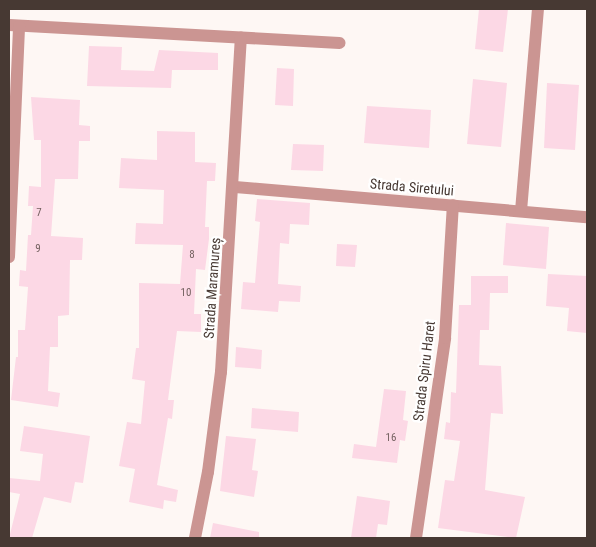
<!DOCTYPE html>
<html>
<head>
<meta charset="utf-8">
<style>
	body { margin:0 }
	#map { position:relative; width:596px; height:547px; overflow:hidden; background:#fef7f4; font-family:"Roboto Condensed",sans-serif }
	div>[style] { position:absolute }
	.building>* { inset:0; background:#fcd8e5 }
	.minor>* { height:12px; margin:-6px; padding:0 6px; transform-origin:6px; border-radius:6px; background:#cb9592 }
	span { translate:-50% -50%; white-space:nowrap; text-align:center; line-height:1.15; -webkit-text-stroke:4.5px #fff; paint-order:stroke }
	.number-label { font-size:11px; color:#746160 }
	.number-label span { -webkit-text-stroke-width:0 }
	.street-label { font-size:14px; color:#473933 }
	.frame { position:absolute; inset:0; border:10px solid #473933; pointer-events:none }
</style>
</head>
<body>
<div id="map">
	<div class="building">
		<i style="clip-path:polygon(479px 9px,508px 9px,503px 52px,475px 49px)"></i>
		<i style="clip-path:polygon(89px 46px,122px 47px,121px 70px,154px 71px,159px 50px,218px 53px,218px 70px,172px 70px,171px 88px,87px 86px)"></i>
		<i style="clip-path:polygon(277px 68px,294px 69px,293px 106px,275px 105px)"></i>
		<i style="clip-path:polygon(473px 79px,507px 83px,501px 147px,467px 144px)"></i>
		<i style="clip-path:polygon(547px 83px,579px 85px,575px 150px,544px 148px)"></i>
		<i style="clip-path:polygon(31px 97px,80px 100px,79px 125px,90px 126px,90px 141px,79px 141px,78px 179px,55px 179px,51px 236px,83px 238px,82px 260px,70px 260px,69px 315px,58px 316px,58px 347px,50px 347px,48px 391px,60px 393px,58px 407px,11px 400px,16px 357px,18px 357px,18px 330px,25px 330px,28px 287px,19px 286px,20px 270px,26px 271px,28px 235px,31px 235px,33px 206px,28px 206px,29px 186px,41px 187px,41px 140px,34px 140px)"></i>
		<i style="clip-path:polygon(367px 106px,431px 110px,429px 148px,364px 143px)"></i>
		<i style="clip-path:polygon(157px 131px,195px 132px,195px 162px,216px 163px,215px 181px,207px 181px,205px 227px,209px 227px,209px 239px,205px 270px,196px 269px,194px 314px,201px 314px,201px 332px,177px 331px,168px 400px,174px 400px,172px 419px,168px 418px,157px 485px,178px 490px,176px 502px,164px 500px,163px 509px,129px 502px,135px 469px,119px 466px,127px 422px,141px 424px,145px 381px,132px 379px,136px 348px,139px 348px,139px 283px,180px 284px,183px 245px,135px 244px,136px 223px,163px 224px,164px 190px,119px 188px,121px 158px,157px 160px)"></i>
		<i style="clip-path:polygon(293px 144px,324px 145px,323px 171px,291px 170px)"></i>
		<i style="clip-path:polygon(257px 199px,310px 203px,309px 225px,290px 224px,289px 244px,280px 243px,278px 284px,301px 286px,300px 302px,279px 301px,278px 312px,241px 309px,243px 282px,255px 283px,260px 222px,255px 221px)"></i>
		<i style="clip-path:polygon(506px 223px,549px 227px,546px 269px,503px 265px)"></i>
		<i style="clip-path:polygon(337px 244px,357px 245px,355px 267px,336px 266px)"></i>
		<i style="clip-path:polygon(548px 274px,587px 276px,587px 333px,567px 331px,569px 308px,546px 306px)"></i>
		<i style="clip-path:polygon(471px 276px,508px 276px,508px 293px,490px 293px,489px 330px,480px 330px,479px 365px,501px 366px,503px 414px,491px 413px,485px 490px,525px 497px,516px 538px,438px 528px,445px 480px,454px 481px,460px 441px,444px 439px,446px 422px,450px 423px,451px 392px,456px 393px,459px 305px,471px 305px)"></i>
		<i style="clip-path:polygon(236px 347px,262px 350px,261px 369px,235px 367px)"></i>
		<i style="clip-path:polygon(384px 389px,406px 391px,403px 420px,408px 421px,405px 441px,400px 440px,397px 463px,352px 458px,354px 444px,376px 447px)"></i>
		<i style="clip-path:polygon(252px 408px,299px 412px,298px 432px,251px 428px)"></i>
		<i style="clip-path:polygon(24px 426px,90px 436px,83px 483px,75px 482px,71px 503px,44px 497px,32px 538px,9px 538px,20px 494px,9px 492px,9px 478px,40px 481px,43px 454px,20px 451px)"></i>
		<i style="clip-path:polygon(226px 436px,256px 439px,252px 470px,258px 471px,254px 497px,220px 491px)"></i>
		<i style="clip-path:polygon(357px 496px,390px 501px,387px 525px,378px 524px,376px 538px,351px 538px)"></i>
		<i style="clip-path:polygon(213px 523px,259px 532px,259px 538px,210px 538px)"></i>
	</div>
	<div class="minor">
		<i style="left:9px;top:25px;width:331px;rotate:3.1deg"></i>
		<i style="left:235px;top:187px;width:353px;rotate:4.9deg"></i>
		<i style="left:521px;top:211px;width:203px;rotate:-85.2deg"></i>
		<i style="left:9px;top:257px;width:231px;rotate:-87.5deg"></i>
		<i style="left:195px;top:538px;width:67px;rotate:-78.9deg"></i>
		<i style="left:208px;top:472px;width:101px;rotate:-82.6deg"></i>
		<i style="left:221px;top:372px;width:335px;rotate:-86.6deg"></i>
		<i style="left:416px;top:538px;width:202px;rotate:-81.7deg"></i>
		<i style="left:445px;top:338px;width:133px;rotate:-86.6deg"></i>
	</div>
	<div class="number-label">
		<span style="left:39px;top:213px">7</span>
		<span style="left:38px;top:249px">9</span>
		<span style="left:192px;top:255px">8</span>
		<span style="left:186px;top:293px">10</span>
		<span style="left:391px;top:438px">16</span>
	</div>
	<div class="street-label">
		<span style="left:412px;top:187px;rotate:5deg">Strada Siretului</span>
		<span style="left:212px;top:288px;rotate:-86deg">Strada Maramureș</span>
		<span style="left:424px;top:371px;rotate:-83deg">Strada Spiru Haret</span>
	</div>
	<div class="frame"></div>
</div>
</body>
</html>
